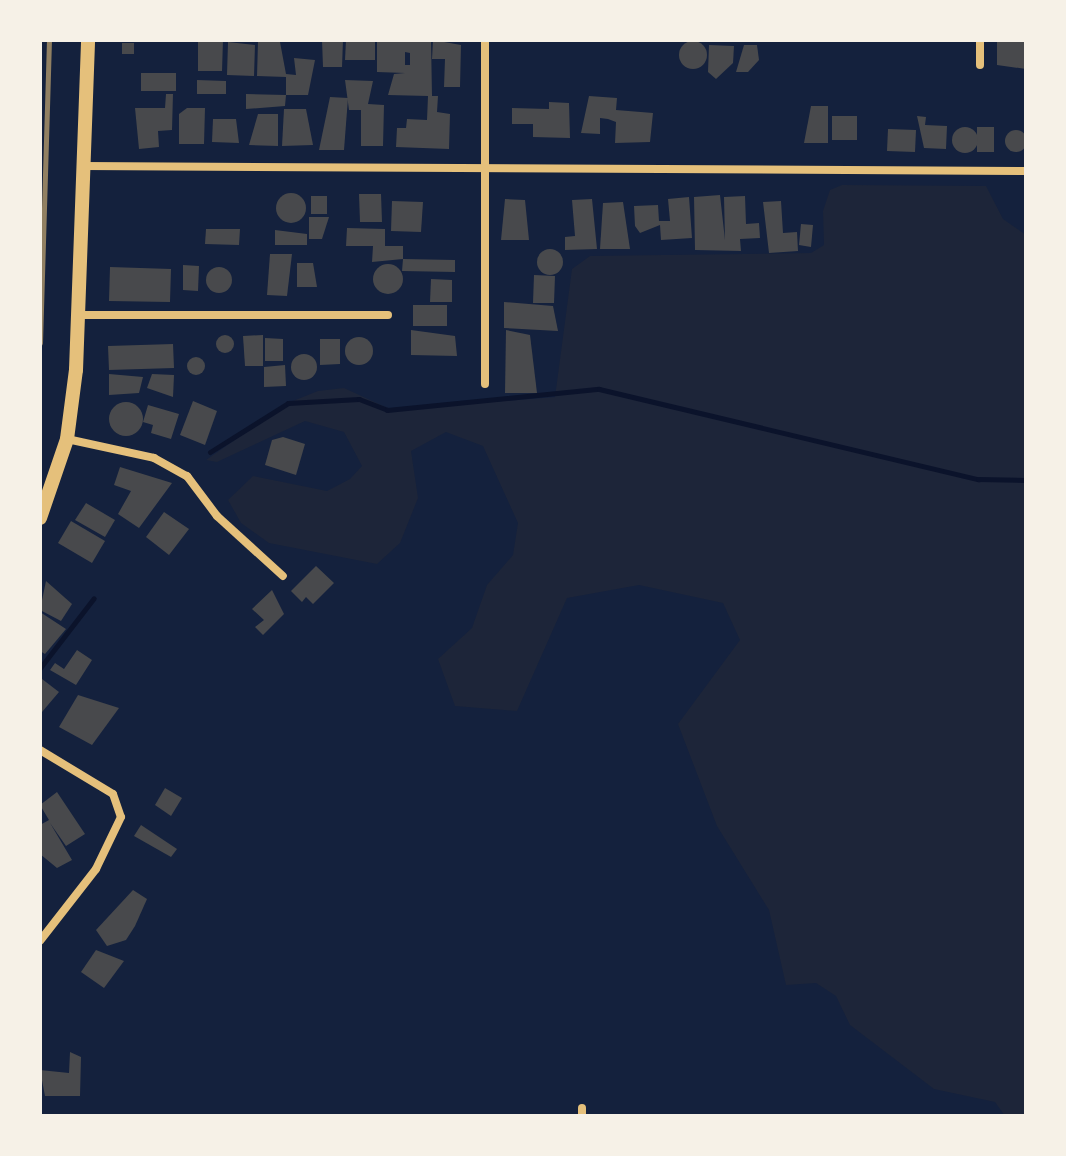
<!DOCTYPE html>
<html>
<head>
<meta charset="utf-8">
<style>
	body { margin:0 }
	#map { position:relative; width:1066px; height:1156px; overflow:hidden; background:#14213d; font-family:Lato,sans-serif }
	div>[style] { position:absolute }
	.green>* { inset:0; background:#1d2539 }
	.stream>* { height:5px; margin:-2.5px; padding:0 2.5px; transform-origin:2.5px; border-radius:2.5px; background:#0b132b }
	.building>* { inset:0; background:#48494c }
	.round { border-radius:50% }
	.minor>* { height:8px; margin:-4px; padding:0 4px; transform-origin:4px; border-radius:4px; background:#e5c07b }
	.secondary>* { height:14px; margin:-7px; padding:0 7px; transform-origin:7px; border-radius:7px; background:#e5c07b }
	.rail>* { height:5px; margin:-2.5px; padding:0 2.5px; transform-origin:2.5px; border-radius:2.5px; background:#918062 }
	span { translate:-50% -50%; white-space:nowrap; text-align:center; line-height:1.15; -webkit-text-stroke:7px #f6f1e7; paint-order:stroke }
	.frame { position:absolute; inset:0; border:42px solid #f6f1e7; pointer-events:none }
</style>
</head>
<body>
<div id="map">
	<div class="green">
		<i style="clip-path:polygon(842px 185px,986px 186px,1003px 219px,1026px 235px,1026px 1116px,1005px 1116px,995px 1102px,934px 1089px,850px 1025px,836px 996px,816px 983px,786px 985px,769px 910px,717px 826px,678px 724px,740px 640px,723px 603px,639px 585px,567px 598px,517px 711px,455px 706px,438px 659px,472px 628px,487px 585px,513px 555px,518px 523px,483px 446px,446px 432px,411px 451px,418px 498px,400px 543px,377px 564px,269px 543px,241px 523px,228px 500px,253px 476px,327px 491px,350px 479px,362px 466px,344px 432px,305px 421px,217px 462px,206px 460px,288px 403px,318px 391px,344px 388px,392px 410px,555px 397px,572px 269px,590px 256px,811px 253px,824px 245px,823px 211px,830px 190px)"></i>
	</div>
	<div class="stream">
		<i style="left:210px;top:452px;width:92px;rotate:-32.1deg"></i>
		<i style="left:288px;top:403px;width:71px;rotate:-3.2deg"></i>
		<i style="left:359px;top:399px;width:30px;rotate:21deg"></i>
		<i style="left:387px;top:410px;width:213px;rotate:-5.7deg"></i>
		<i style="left:599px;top:389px;width:390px;rotate:13.4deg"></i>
		<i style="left:978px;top:479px;width:48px;rotate:1.2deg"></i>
		<i style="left:40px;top:668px;width:88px;rotate:-52.4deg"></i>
	</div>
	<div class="building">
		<i style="clip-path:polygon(198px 40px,223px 40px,222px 71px,198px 71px)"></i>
		<i style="clip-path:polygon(322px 40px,343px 40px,342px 67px,323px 67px)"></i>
		<i style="clip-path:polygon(346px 40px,375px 40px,375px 60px,345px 60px)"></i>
		<i style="clip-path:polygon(evenodd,377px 40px,431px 40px,432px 96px,438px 96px,437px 112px,450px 114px,449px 149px,396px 147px,397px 128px,406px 128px,407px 119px,427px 120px,428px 96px,388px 95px,394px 74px,405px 73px,377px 72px,377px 40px,405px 52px,410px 53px,410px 65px,405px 65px,405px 52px)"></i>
		<i style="clip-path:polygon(433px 40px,461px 45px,460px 87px,444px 87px,445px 59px,432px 59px)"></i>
		<i style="clip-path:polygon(997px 40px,1026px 40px,1026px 69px,997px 65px)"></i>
		<i class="round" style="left:679px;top:41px;width:28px;height:28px"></i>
		<i style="clip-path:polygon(258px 41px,280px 42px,286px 74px,296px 75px,294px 58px,315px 60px,308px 95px,286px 95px,286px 77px,257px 76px)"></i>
		<i style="clip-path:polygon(228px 42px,255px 45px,254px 76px,227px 75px)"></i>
		<i style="clip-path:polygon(122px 43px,134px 43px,134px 54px,122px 54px)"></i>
		<i style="clip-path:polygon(709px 45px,734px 46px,733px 63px,716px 79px,708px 72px)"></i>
		<i style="clip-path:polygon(744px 45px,757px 45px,759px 60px,748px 72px,736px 72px)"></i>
		<i style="clip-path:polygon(141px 73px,176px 73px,176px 91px,141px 91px)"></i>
		<i style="clip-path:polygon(197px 80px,226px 81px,226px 94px,197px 94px)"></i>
		<i style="clip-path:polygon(345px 80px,373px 81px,368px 104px,384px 105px,383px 146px,361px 146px,361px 110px,349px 110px)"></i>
		<i style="clip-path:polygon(166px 94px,173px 94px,172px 130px,158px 131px,159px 147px,139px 149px,135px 108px,165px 108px)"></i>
		<i style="clip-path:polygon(246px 94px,286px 95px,285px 106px,246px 109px)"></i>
		<i style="clip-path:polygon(589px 96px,617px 98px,616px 110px,653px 113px,650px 142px,615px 143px,616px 122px,608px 119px,600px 118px,600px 134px,581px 133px)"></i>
		<i style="clip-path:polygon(330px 97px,348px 98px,344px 150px,319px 150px)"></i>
		<i style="clip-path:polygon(549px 102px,569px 103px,570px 138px,533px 137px,533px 124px,512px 124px,512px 108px,549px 109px)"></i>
		<i style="clip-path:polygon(811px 106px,828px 106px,828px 143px,804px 143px)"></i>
		<i style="clip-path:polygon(187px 108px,205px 108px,204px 144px,179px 144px,179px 114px)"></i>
		<i style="clip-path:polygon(284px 109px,306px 109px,313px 145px,282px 146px)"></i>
		<i style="clip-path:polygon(258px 114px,278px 114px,278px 146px,249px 145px)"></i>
		<i style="clip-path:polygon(832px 116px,857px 116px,857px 140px,832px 140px)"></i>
		<i style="clip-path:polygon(917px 116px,926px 117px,925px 125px,947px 126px,946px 149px,924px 148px)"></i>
		<i style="clip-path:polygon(213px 119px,236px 119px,239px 143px,212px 142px)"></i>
		<i style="clip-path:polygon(977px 127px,994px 127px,994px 152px,977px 152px)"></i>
		<i class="round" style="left:952px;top:127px;width:26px;height:26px"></i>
		<i style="clip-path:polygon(888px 129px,916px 130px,915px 152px,887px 151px)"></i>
		<i class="round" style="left:1005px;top:130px;width:22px;height:22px"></i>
		<i class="round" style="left:276px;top:193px;width:30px;height:30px"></i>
		<i style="clip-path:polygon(359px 194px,381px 194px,382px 222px,360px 222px)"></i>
		<i style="clip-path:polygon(720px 195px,725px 240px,724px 197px,745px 196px,746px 224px,759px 223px,760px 238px,740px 239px,741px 251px,695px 250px,694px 197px)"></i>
		<i style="clip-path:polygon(311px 196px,327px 196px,327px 214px,311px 214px)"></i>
		<i style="clip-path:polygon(689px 197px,692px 238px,661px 240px,660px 225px,640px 233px,635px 226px,634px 206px,658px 205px,659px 221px,670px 221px,668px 199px)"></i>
		<i style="clip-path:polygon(505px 199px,525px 200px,529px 240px,501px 240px)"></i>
		<i style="clip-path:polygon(592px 199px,597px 249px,565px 250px,565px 237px,575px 236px,572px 200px)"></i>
		<i style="clip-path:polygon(392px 201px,423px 202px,421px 232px,391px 231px)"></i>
		<i style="clip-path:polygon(781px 201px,783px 233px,797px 232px,798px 251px,769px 253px,763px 202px)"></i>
		<i style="clip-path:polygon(623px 202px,630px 249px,600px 249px,603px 203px)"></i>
		<i style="clip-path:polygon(309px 217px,329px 217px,322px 239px,309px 239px)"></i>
		<i style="clip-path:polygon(801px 224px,813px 225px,811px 247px,799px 245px)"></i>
		<i style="clip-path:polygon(347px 228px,385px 229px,385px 246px,403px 246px,403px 259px,455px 260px,455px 272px,402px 271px,403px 259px,372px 262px,373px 246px,346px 246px)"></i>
		<i style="clip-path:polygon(206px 229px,240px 229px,239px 245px,205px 244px)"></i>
		<i style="clip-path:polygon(275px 230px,307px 234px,307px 245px,275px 245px)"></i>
		<i class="round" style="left:537px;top:249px;width:26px;height:26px"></i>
		<i style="clip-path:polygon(270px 254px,292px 254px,287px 296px,267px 295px)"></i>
		<i style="clip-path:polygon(297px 263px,313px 263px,317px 287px,297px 287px)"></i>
		<i class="round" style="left:373px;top:264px;width:30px;height:30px"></i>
		<i style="clip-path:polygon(183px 265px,199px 266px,198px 291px,183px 290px)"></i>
		<i style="clip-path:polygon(110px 267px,171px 269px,170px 302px,109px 301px)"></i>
		<i class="round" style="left:206px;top:267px;width:26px;height:26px"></i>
		<i style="clip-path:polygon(534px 275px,555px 276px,554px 303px,533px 303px)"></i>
		<i style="clip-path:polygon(431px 279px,452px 280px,452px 302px,430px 302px)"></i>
		<i style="clip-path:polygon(504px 302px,553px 306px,558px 331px,504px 328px)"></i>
		<i style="clip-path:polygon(413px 305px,447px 305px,447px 326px,413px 326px)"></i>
		<i style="clip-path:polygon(411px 330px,455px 336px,457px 356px,411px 355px)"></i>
		<i style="clip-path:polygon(506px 330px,530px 335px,537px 393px,505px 393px)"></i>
		<i style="clip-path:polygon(263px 335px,263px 366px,245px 366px,243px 336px)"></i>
		<i class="round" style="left:216px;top:335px;width:18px;height:18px"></i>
		<i class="round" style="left:345px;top:337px;width:28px;height:28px"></i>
		<i style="clip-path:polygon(265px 338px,283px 339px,283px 361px,265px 361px)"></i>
		<i style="clip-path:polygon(320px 339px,340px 339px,340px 364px,320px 365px)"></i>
		<i style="clip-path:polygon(173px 344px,174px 368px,109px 370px,108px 346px)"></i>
		<i class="round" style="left:291px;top:354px;width:26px;height:26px"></i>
		<i class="round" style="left:187px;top:357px;width:18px;height:18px"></i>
		<i style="clip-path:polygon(285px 365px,286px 386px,264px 387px,264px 367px)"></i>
		<i style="clip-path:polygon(109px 374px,143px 377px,139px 393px,109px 395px)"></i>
		<i style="clip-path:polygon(152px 374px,174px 375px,173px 397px,147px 388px)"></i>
		<i style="clip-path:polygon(193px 401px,217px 411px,205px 445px,180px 435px)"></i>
		<i class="round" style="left:109px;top:402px;width:34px;height:34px"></i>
		<i style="clip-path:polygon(148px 405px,179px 414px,171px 439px,151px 433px,153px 425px,143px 422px)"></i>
		<i style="clip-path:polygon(283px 437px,305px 444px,296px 475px,265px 465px,272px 440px)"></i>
		<i style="clip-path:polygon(120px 467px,172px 483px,139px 528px,118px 514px,131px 491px,114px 485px)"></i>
		<i style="clip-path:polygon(86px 503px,115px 520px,105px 537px,75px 520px)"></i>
		<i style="clip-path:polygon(164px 512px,189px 529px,169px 555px,146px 537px)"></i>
		<i style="clip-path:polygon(71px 521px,105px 541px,92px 563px,58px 543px)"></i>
		<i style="clip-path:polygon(316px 566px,334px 583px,313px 604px,306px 597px,302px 602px,291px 591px)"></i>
		<i style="clip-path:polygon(46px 581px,72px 604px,61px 621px,40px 610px)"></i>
		<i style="clip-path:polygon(272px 590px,284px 614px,263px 635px,255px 627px,264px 620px,252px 609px)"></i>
		<i style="clip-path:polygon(40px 612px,66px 629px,45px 654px,40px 651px)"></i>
		<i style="clip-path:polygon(77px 650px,92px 660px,76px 685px,50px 670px,55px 663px,64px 669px)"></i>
		<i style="clip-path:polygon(42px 679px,59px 692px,42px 712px,40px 682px)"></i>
		<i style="clip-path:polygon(78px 695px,119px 708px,92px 745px,59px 727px)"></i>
		<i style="clip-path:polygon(165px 788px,182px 798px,171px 816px,155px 805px)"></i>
		<i style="clip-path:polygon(57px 792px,85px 834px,66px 846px,50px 823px,72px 860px,57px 868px,40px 854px,40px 825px,49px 820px,40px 805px)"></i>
		<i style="clip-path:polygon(141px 825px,177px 849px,171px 857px,134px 836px)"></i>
		<i style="clip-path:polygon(133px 890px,147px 899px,135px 926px,126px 940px,107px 946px,96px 930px)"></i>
		<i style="clip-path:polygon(96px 950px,124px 961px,104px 988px,81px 972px)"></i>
		<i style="clip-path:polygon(70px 1052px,81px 1057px,80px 1096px,45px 1096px,40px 1070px,69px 1073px)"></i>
	</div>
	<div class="minor">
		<i style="left:980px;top:65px;width:25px;rotate:-90deg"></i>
		<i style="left:83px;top:166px;width:943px;rotate:0.3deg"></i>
		<i style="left:78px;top:315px;width:310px"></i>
		<i style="left:485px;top:384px;width:344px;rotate:-90deg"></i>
		<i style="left:67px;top:439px;width:89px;rotate:12.3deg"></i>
		<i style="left:154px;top:458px;width:38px;rotate:29deg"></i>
		<i style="left:187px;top:476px;width:50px;rotate:53.1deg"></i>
		<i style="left:217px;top:516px;width:89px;rotate:42.3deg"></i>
		<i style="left:40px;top:750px;width:85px;rotate:31.1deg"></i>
		<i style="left:113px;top:794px;width:24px;rotate:71deg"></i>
		<i style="left:121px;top:817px;width:58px;rotate:115.7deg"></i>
		<i style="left:96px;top:869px;width:91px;rotate:127.9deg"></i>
		<i style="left:582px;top:1108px;width:8px;rotate:90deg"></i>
	</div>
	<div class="secondary">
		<i style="left:40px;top:518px;width:83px;rotate:-71.1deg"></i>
		<i style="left:67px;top:439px;width:70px;rotate:-82.6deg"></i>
		<i style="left:76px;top:370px;width:330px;rotate:-87.9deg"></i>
	</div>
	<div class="rail">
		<i style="left:40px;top:343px;width:303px;rotate:-88.3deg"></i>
	</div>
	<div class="frame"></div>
</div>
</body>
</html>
